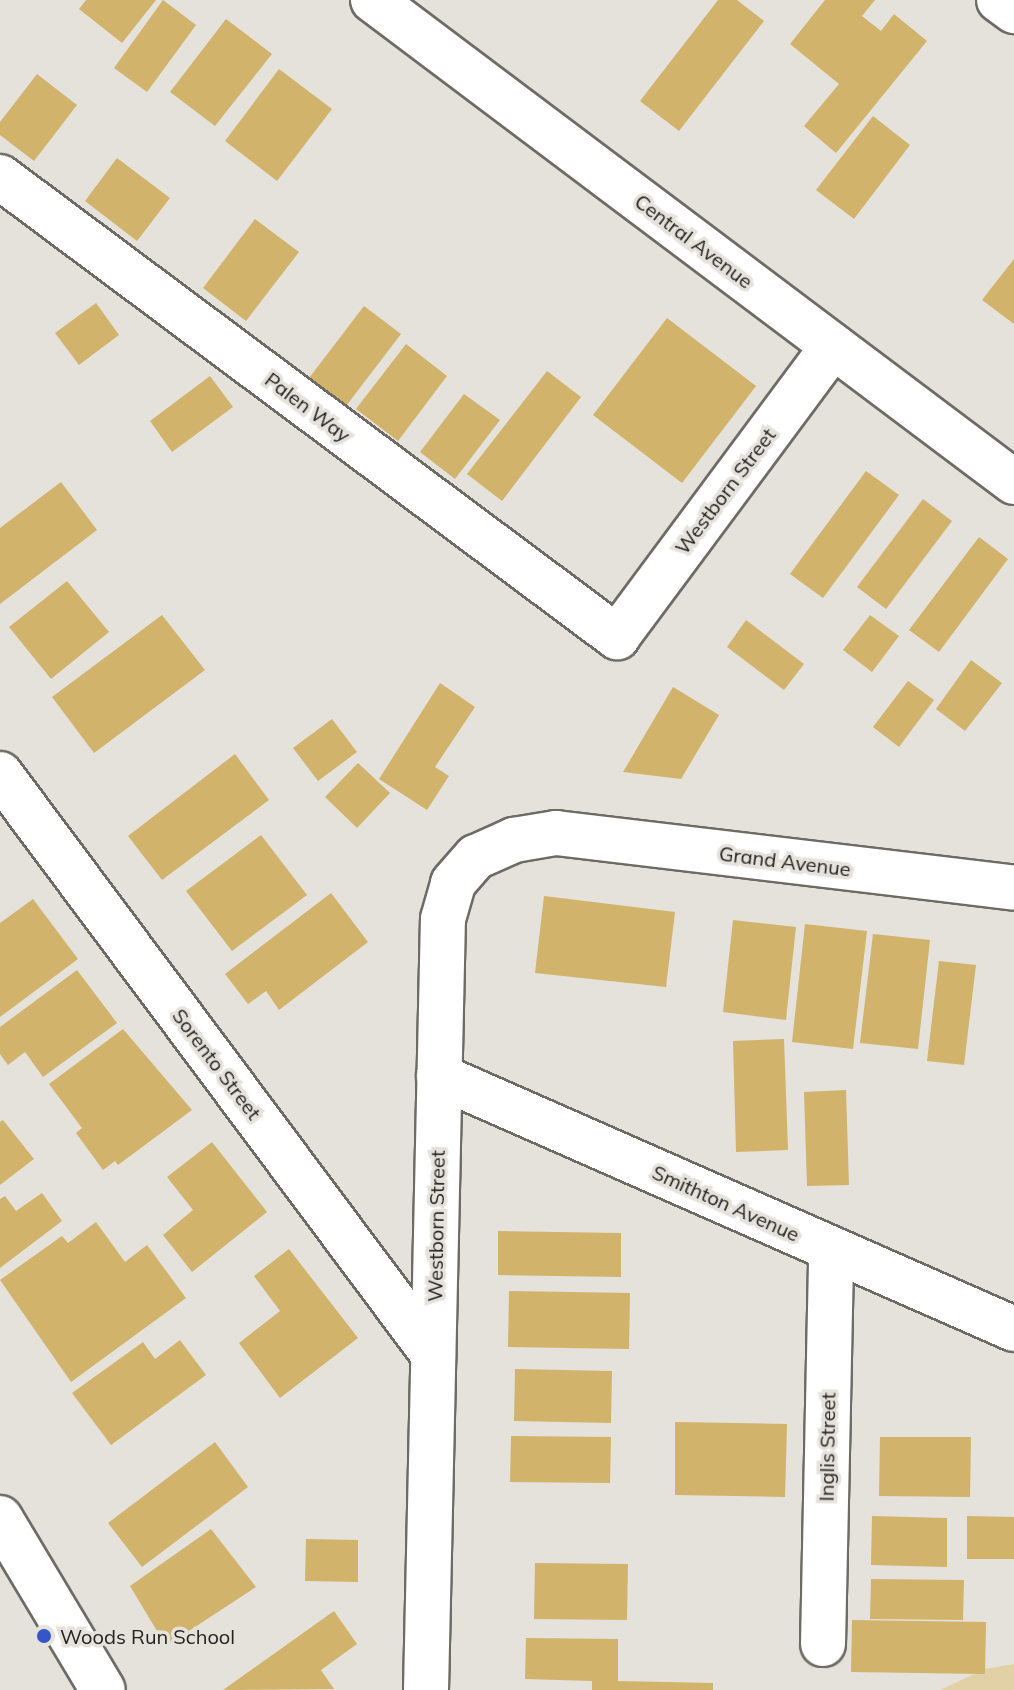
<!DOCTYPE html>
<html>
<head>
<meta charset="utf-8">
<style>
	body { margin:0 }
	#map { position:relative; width:1014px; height:1690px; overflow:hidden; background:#e5e2db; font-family:Mulish,sans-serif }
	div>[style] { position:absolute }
	.green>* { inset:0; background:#e2d0a6 }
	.building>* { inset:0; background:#d1b36b }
	.roads { filter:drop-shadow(2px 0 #6e6b65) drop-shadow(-2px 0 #6e6b65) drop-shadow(0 2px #6e6b65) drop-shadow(0 -2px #6e6b65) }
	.minor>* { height:44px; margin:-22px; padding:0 22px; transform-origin:22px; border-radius:22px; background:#fff }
	.dots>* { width:22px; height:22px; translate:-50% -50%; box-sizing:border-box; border:4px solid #e5e2db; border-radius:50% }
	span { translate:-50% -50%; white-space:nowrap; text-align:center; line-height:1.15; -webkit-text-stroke:7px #e5e2db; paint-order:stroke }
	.street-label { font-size:20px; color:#232220 }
	.poi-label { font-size:20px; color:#232220 }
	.left { translate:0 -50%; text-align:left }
</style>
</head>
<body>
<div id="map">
	<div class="green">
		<i style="clip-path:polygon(1014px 1664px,1014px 1690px,940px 1690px,985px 1669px)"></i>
	</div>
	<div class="building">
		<i style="clip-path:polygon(86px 0,156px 0,122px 43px,79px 9px)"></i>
		<i style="clip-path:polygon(163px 0,196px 25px,147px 92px,114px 68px)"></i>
		<i style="clip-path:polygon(718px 0,737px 0,764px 21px,679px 131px,640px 101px)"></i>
		<i style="clip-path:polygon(825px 0,875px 0,862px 16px,881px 31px,894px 14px,927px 41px,836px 153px,804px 126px,839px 84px,790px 44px)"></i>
		<i style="clip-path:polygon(226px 19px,272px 54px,215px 126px,170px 92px)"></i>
		<i style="clip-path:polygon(279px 69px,332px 109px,277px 181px,225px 141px)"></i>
		<i style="clip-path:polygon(37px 74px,77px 105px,34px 161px,0 135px,0 122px)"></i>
		<i style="clip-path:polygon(873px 116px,910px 145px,854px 219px,816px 190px)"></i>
		<i style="clip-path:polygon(117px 158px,170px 198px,137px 241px,85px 201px)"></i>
		<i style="clip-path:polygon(255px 219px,299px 252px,246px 321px,203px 288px)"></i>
		<i style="clip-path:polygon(1014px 259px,1014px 324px,982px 300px)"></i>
		<i style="clip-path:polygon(96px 303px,119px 335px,79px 365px,55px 333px)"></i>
		<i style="clip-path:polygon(364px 306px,401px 334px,343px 410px,306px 382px)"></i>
		<i style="clip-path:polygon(667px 318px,756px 386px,682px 483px,593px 415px)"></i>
		<i style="clip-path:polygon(406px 344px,447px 376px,398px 441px,356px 409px)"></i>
		<i style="clip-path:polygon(547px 371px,581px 397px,502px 501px,467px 474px)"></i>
		<i style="clip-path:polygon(210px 376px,233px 407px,172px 452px,150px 421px)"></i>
		<i style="clip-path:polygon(464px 394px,500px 420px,455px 479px,420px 452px)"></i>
		<i style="clip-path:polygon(866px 471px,899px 495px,823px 598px,790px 574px)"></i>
		<i style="clip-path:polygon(61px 482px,97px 530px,0 604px,0 528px)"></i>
		<i style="clip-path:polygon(923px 499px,952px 521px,886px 609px,857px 587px)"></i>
		<i style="clip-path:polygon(979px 537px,1008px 559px,939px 652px,909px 630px)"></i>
		<i style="clip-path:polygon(67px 581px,109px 632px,51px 679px,9px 627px)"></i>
		<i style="clip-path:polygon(162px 615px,205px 670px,94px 753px,52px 697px)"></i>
		<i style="clip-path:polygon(870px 615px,899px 636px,872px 672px,843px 650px)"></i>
		<i style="clip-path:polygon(746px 620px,804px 664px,784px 690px,727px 647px)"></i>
		<i style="clip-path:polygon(971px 660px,1002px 683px,965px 731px,936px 709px)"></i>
		<i style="clip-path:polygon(908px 681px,934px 700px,899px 747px,873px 727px)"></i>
		<i style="clip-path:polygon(440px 683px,475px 707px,435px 767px,449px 776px,427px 810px,379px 779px)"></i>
		<i style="clip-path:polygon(673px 687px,719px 715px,681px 779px,623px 772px)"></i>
		<i style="clip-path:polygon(332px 719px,357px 752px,318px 781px,293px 748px)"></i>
		<i style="clip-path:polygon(235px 754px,269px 800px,162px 880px,128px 836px)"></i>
		<i style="clip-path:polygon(358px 763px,390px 793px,357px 828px,325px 797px)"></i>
		<i style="clip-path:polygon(261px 835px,307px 895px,232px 951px,186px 891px)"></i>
		<i style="clip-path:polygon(331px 893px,368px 942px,279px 1010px,266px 991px,248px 1004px,225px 974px)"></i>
		<i style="clip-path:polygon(544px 896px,675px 912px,666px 987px,535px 973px)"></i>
		<i style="clip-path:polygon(33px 899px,78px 959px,0 1017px,0 923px)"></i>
		<i style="clip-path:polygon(733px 920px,796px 927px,786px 1020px,723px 1012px)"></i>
		<i style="clip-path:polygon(805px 924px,867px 931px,853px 1049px,792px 1042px)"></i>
		<i style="clip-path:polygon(873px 934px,930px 940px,918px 1049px,860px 1043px)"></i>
		<i style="clip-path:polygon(939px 961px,976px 965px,964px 1065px,927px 1061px)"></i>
		<i style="clip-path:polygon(77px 970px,117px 1023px,43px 1077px,25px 1052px,8px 1065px,0 1054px,0 1027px)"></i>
		<i style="clip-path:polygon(123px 1029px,192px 1110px,118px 1165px,115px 1161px,103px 1170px,76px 1133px,82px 1128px,49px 1084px)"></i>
		<i style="clip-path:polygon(784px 1039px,788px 1150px,736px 1152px,733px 1041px)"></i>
		<i style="clip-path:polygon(846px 1090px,849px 1185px,807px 1186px,804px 1092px)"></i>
		<i style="clip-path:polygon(3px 1120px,34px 1159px,0 1185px,0 1122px)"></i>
		<i style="clip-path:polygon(212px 1142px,267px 1212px,192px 1272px,163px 1235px,193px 1210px,167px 1177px)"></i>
		<i style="clip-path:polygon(42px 1193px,62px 1221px,0 1268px,0 1199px,5px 1196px,16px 1211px)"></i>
		<i style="clip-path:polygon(96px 1222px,125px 1262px,147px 1245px,186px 1298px,71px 1382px,0 1280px,62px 1236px,68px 1243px)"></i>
		<i style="clip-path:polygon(498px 1231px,621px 1233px,621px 1277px,498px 1275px)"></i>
		<i style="clip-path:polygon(289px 1249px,358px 1338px,280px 1398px,239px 1343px,280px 1311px,254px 1276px)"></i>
		<i style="clip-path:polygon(509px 1291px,630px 1293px,629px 1349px,508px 1347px)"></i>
		<i style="clip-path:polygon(180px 1340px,206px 1375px,111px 1445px,72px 1393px,143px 1342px,155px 1359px)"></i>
		<i style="clip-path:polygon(515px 1369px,612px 1371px,611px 1423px,514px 1421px)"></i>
		<i style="clip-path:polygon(675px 1422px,787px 1424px,785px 1497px,675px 1495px)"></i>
		<i style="clip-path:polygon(511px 1436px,611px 1437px,610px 1483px,510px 1482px)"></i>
		<i style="clip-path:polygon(880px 1437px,971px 1437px,970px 1497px,879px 1496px)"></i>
		<i style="clip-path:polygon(215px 1442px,248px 1487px,142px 1567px,108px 1523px)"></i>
		<i style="clip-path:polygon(872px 1516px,947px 1518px,947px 1567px,871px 1565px)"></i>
		<i style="clip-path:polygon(967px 1516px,1014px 1517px,1014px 1559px,967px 1559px)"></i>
		<i style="clip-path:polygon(211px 1529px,256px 1587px,166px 1646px,130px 1586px)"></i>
		<i style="clip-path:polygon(306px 1539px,358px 1540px,358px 1582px,305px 1581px)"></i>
		<i style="clip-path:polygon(535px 1563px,628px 1564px,627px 1620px,534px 1619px)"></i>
		<i style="clip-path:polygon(871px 1579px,964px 1580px,963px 1620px,870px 1619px)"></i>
		<i style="clip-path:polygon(334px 1611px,357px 1644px,321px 1670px,334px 1689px,223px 1690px)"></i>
		<i style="clip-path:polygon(852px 1620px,986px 1622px,985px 1674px,851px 1672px)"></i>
		<i style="clip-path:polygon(526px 1638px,618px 1639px,618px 1681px,713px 1683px,713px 1690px,592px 1690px,592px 1681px,525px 1679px)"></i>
	</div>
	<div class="roads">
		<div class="minor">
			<i style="left:373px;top:0;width:802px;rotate:36.94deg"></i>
			<i style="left:999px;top:0;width:19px;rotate:36deg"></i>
			<i style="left:0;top:177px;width:770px;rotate:36.71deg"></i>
			<i style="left:617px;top:637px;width:362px;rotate:-53.4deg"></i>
			<i style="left:0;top:774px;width:724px;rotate:53.26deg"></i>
			<i style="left:439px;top:1076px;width:628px;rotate:23.75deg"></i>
			<i style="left:0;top:1518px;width:200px;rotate:59.1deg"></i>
			<i style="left:823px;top:1644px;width:395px;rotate:-88.8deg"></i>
			<i style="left:426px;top:1690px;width:771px;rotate:-88.74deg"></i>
			<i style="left:443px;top:919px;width:37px;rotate:-74deg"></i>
			<i style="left:453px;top:883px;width:35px;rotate:-49deg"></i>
			<i style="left:476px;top:857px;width:42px;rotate:-24.1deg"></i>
			<i style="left:514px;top:840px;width:43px;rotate:-9.5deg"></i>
			<i style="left:556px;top:833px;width:461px;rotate:6.8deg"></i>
		</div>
	</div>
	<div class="dots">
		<i style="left:44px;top:1636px;background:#3655c6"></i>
	</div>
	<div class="street-label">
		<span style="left:694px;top:241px;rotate:37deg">Central Avenue</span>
		<span style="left:308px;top:407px;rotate:37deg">Palen Way</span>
		<span style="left:725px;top:491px;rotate:-53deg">Westborn Street</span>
		<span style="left:785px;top:861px;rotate:7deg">Grand Avenue</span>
		<span style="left:217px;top:1064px;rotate:53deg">Sorento Street</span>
		<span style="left:726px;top:1203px;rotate:24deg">Smithton Avenue</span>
		<span style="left:436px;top:1226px;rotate:-89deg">Westborn Street</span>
		<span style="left:827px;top:1447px;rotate:-89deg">Inglis Street</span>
	</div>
	<div class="poi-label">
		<span class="left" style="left:60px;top:1636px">Woods Run School</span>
	</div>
</div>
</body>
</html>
